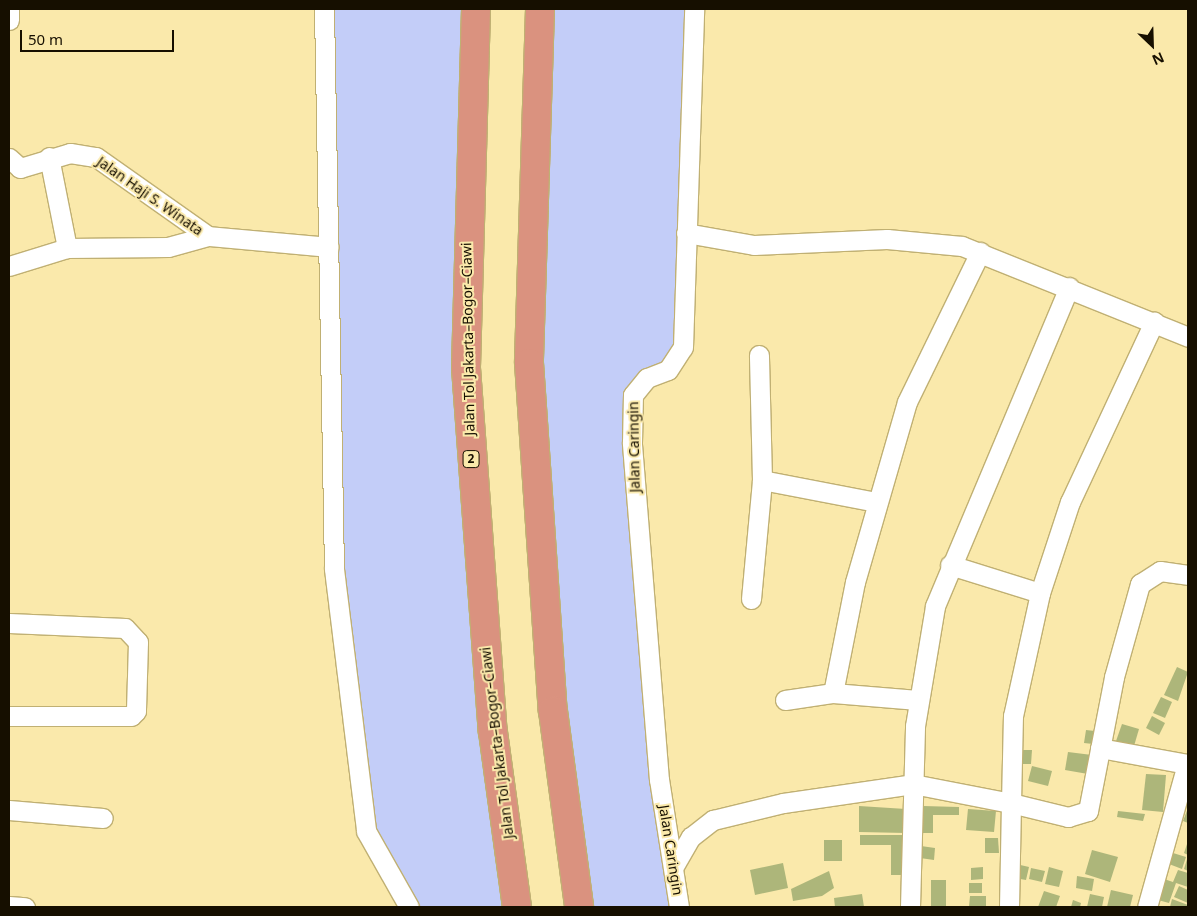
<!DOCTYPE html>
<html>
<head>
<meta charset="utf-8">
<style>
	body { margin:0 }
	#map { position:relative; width:1197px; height:916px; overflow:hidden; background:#fae9ab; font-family:"Noto Sans",sans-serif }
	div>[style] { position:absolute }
	.green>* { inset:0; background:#c3cdf8 }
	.building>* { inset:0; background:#adb67a }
	.roads { filter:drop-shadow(1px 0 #c0b073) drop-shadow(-1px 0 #c0b073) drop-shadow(0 1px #c0b073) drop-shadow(0 -1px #c0b073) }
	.street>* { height:19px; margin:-9.5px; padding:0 9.5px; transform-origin:9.5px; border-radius:9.5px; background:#fff }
	.highway>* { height:28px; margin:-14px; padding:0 14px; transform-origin:14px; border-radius:14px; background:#da927f }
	span { translate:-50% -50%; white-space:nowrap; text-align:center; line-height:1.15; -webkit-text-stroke:4px #fae9ab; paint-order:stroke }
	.shield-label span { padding:1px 4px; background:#fae9ab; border:1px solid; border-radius:4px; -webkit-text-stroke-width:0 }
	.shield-label { font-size:12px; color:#160f00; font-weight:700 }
	.street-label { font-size:14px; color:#160f00 }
	.frame { position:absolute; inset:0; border:10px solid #160f00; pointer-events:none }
	.north { position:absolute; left:1127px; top:20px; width:50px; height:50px; -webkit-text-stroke:4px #fae9ab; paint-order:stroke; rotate:156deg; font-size:14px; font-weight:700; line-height:20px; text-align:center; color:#160f00 }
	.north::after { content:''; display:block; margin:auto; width:18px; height:22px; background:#160f00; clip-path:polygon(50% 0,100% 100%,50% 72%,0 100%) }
	.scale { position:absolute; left:20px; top:30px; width:154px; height:22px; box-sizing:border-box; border:2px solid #160f00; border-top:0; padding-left:6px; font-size:15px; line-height:18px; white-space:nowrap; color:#160f00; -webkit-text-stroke:4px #fae9ab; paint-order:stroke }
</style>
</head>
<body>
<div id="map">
	<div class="green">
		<i style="clip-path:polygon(324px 9px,477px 9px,466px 368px,517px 907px,409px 907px,366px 831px,334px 569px)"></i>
		<i style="clip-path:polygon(540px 9px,694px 9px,683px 347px,633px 395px,679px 907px,579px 907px,552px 707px,532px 177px)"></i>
	</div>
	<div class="building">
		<i style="clip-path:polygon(1177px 667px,1188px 672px,1178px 701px,1164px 695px)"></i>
		<i style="clip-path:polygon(1161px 697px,1172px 702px,1165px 718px,1153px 713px)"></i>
		<i style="clip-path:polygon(1152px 716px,1165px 723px,1159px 735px,1146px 728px)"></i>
		<i style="clip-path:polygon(1122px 724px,1139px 729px,1134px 746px,1116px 741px)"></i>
		<i style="clip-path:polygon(1086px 730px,1095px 731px,1093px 744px,1084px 743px)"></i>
		<i style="clip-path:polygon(1017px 750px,1032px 750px,1031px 764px,1017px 764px)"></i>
		<i style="clip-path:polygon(1068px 752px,1092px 755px,1088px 774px,1065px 770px)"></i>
		<i style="clip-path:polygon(1032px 766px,1052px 771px,1048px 786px,1028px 781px)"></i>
		<i style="clip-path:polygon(1146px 774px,1166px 775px,1163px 812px,1142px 810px)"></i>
		<i style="clip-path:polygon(859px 806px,906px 809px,906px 833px,859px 832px)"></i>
		<i style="clip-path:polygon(923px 806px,959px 807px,959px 815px,933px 815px,933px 833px,923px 833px)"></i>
		<i style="clip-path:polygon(1188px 808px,1188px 823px,1183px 821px)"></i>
		<i style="clip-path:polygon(968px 809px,996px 811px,994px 832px,966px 830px)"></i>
		<i style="clip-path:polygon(1118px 811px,1145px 814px,1143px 821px,1117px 817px)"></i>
		<i style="clip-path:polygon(860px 835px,906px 835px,905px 875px,891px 875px,891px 845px,860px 845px)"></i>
		<i style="clip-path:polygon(985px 838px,998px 838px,999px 853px,985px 853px)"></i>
		<i style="clip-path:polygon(824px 840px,842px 840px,842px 861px,824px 861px)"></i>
		<i style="clip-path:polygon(1188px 841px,1188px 855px,1184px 853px)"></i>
		<i style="clip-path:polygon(921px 846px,935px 848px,934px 860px,920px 858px)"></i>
		<i style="clip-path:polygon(1092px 850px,1118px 857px,1110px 882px,1085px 874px)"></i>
		<i style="clip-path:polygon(1173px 853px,1186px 857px,1182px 869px,1169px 864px)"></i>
		<i style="clip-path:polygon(1188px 856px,1188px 871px,1184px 869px)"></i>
		<i style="clip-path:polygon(783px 863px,788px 888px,755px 895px,750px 870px)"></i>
		<i style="clip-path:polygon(1016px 864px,1029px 867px,1026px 880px,1014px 878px)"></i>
		<i style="clip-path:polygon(983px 867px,983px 879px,971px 880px,971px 868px)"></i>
		<i style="clip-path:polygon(1049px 867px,1063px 871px,1059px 887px,1045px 884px)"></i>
		<i style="clip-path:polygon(1031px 868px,1045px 871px,1042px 882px,1029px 879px)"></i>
		<i style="clip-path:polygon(1178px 870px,1188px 873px,1188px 887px,1176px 883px,1169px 903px,1158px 900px,1164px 879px,1173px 882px)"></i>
		<i style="clip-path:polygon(829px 871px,834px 888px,822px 896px,793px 901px,791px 889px)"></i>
		<i style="clip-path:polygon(1077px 876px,1094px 879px,1092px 891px,1076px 888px)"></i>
		<i style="clip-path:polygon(931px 880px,946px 880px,946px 907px,931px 907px)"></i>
		<i style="clip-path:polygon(969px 883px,982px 883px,982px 893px,969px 893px)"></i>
		<i style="clip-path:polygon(1179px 886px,1188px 890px,1188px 903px,1174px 897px)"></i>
		<i style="clip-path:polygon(1111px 890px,1133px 895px,1130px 907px,1107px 907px)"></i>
		<i style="clip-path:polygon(1044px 891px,1060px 896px,1056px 907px,1038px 907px)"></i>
		<i style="clip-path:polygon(862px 894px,864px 907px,835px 907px,834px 898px)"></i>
		<i style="clip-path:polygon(1090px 894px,1104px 897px,1102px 907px,1087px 907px)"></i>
		<i style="clip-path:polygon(970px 896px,986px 896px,986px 907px,969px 907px)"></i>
		<i style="clip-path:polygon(1172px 899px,1188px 905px,1188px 907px,1170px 907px)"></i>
		<i style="clip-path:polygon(1073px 900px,1081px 903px,1080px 907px,1071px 907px)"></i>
	</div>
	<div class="roads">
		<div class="street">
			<i style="left:324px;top:9px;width:560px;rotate:88.98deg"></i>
			<i style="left:334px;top:569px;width:264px;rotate:83deg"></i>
			<i style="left:366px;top:831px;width:87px;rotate:60.5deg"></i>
			<i style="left:9px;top:20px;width:11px;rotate:-90deg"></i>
			<i style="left:49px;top:157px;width:93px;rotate:78.8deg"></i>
			<i style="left:9px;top:158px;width:15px;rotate:42deg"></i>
			<i style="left:20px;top:168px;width:52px;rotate:-16.7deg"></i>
			<i style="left:70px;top:153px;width:26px;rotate:9deg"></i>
			<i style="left:96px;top:157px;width:137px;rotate:35.2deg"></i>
			<i style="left:686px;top:233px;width:69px;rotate:10deg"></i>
			<i style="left:754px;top:245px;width:133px;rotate:-2.6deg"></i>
			<i style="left:887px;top:239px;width:75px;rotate:5.3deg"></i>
			<i style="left:962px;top:246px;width:244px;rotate:21.9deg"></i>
			<i style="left:9px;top:266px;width:61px;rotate:-17.2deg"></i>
			<i style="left:67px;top:248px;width:101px;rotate:-0.6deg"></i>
			<i style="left:168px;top:247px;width:41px;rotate:-15.4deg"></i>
			<i style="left:208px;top:236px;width:121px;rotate:5.2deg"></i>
			<i style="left:762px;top:480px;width:116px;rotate:10.9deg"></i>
			<i style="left:950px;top:565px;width:94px;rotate:17.3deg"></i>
			<i style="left:751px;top:599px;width:120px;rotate:-84.7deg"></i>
			<i style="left:762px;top:480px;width:125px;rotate:-91.4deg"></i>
			<i style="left:9px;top:623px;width:116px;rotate:2.5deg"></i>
			<i style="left:125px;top:628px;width:19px;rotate:47deg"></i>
			<i style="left:138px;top:642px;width:69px;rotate:91.7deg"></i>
			<i style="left:136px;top:711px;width:7px;rotate:135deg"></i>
			<i style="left:131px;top:716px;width:122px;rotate:180deg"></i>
			<i style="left:833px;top:693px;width:113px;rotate:-78.8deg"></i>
			<i style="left:855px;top:582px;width:187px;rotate:-73.9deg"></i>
			<i style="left:907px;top:402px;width:167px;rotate:-64deg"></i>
			<i style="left:785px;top:700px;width:49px;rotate:-8.3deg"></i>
			<i style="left:833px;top:693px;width:85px;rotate:4.7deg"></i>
			<i style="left:1100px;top:748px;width:88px;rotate:10.4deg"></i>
			<i style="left:1187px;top:764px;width:148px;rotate:105.6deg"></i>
			<i style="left:9px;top:810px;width:94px;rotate:4.9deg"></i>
			<i style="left:674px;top:866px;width:34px;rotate:-60deg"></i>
			<i style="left:691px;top:837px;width:28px;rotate:-38deg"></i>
			<i style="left:713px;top:820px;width:72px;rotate:-13.7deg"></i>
			<i style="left:783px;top:803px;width:131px;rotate:-8.3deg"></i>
			<i style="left:913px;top:784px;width:100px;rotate:11deg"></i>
			<i style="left:1011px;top:803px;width:87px;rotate:-88.7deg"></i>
			<i style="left:1013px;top:716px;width:126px;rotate:-77.6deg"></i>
			<i style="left:1040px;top:593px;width:96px;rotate:-71.8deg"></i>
			<i style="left:1070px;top:502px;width:199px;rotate:-65deg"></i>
			<i style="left:9px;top:906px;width:16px;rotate:4deg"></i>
			<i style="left:679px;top:907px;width:129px;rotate:-98.9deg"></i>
			<i style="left:659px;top:780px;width:339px;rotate:-94.6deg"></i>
			<i style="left:632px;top:442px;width:47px;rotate:-88.8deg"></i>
			<i style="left:633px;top:395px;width:22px;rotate:-51deg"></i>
			<i style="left:647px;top:378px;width:22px;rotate:-21deg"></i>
			<i style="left:668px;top:370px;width:27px;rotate:-57deg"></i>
			<i style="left:683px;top:347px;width:338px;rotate:-88.1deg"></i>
			<i style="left:910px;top:907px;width:181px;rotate:-88.4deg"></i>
			<i style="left:915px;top:726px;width:122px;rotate:-80.5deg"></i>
			<i style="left:935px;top:606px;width:346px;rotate:-67.2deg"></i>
			<i style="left:1009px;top:907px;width:104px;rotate:-88.9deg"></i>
			<i style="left:1011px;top:803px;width:59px;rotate:13.8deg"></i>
			<i style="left:1068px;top:817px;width:21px;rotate:-17deg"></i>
			<i style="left:1088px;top:811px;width:136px;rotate:-79deg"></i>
			<i style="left:1114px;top:677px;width:97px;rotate:-74.4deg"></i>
			<i style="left:1140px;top:584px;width:24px;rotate:-33deg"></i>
			<i style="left:1160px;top:571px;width:28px;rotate:8deg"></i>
		</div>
		<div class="highway">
			<i style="left:476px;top:9px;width:359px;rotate:91.6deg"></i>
			<i style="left:466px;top:368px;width:365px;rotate:85.8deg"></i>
			<i style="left:493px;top:732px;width:177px;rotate:82.2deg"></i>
			<i style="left:540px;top:9px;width:354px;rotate:91.8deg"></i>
			<i style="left:529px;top:363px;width:349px;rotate:86.1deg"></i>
			<i style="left:553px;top:711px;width:198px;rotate:82.4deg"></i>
		</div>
	</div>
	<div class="shield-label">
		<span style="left:471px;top:459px">2</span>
	</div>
	<div class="street-label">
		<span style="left:150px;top:196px;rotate:35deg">Jalan Haji S. Winata</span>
		<span style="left:468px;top:339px;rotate:-91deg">Jalan Tol Jakarta–Bogor–Ciawi</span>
		<span style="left:634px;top:447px;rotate:-91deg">Jalan Caringin</span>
		<span style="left:497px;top:743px;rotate:-97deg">Jalan Tol Jakarta–Bogor–Ciawi</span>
		<span style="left:671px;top:850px;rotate:81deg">Jalan Caringin</span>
	</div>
	<div class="frame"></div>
	<div class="north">N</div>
	<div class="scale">50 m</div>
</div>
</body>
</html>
